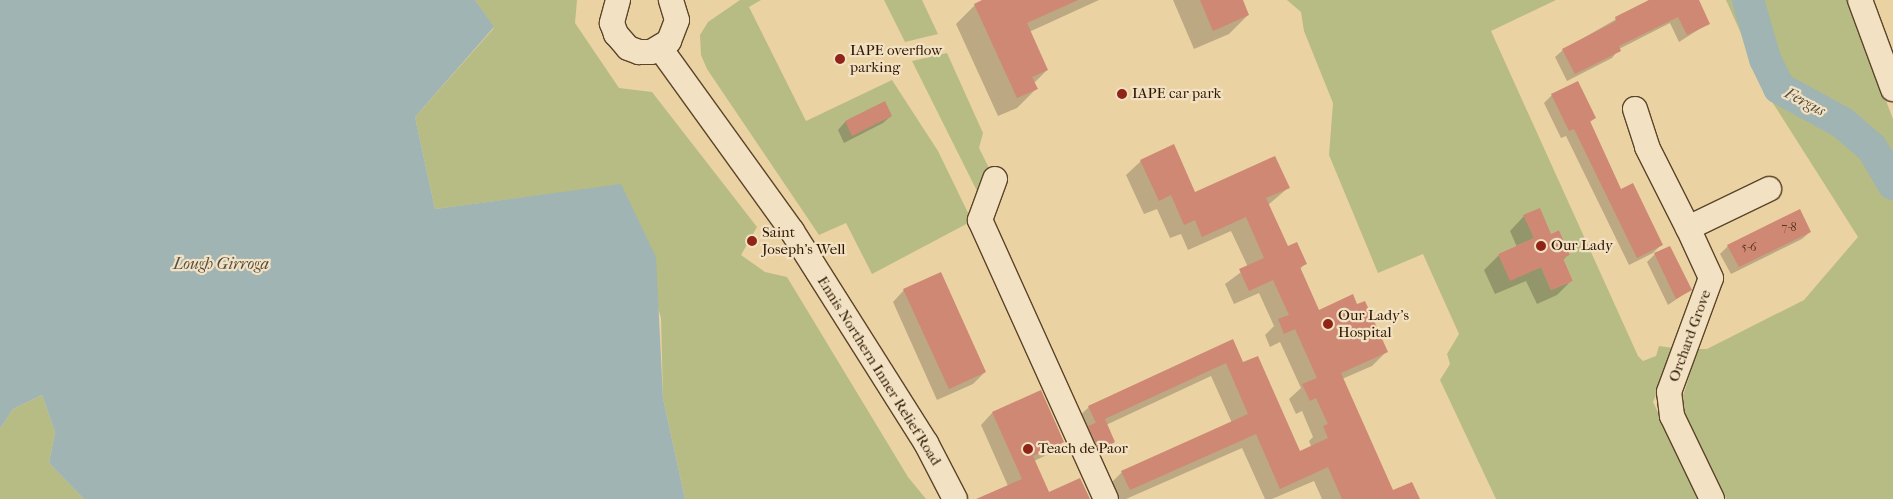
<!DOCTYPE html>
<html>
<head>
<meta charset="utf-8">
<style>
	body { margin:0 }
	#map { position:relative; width:1893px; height:499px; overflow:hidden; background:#ebd2a3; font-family:"IM FELL French Canon",serif }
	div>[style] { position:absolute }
	.green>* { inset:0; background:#b7bc85 }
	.water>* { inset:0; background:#9fb4b3 }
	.shadow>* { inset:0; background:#0003 }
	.river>* { height:32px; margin:-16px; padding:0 16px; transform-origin:16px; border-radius:16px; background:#9fb4b3 }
	.building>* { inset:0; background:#cf8873 }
	.roads { filter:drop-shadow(1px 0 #5c4429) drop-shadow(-1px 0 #5c4429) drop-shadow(0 1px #5c4429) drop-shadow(0 -1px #5c4429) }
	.minor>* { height:24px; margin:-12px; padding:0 12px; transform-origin:12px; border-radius:12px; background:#f2e2c3 }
	.dots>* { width:14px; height:14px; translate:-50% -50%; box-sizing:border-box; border:2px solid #f2e2c3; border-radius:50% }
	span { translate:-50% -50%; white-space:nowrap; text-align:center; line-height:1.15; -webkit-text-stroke:4.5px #f2e2c3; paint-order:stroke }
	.number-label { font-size:12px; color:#56321d }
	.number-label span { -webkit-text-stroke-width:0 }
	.poi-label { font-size:15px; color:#2d1500 }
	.left { translate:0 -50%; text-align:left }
	.street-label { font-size:15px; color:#2d1500 }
	.water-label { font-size:16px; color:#554d3f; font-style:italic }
</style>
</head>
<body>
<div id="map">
	<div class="green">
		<i style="clip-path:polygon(475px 0,577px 0,575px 23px,619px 88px,652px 92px,757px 227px,741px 255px,765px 272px,787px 277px,908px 477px,926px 499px,685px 499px,663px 398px,661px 318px,621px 185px,435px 209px,415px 117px,494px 28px)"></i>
		<i style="clip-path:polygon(740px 0,761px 0,749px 7px,806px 121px,892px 80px,938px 151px,972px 221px,872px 274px,846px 223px,819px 235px,707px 69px,701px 55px,700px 35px,708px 22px)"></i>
		<i style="clip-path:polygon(884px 0,922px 0,938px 34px,905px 42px)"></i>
		<i style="clip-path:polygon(evenodd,1287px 0,1556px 0,1491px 31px,1638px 356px,1643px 361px,1656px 356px,1659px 346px,1674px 348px,1653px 402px,1700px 499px,1496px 499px,1440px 380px,1450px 364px,1447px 354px,1459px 334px,1423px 254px,1378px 273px,1329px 155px,1333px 103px,1304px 31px,1301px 12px,1287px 0,1524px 215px,1551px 234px,1559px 230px,1570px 255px,1563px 258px,1573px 281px,1551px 290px,1541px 267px,1511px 280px,1498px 254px,1534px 238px,1524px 215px)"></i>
		<i style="clip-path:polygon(1726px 0,1847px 0,1893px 119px,1893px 499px,1726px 499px,1684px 414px,1681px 402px,1698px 349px,1707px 349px,1804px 300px,1858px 237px,1771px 100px)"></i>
		<i style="clip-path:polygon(947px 53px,983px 133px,979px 148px,989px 168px,979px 195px,912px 61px)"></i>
		<i style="clip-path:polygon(42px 395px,55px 432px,49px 463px,84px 499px,0 499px,0 429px,13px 409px)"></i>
	</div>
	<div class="water">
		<i style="clip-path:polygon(0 0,475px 0,494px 27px,415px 117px,435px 209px,621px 184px,656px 257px,663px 398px,685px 499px,84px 499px,49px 463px,55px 432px,42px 395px,13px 409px,0 429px)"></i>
	</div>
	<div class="shadow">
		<i style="clip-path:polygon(985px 0,1099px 0,1029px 32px,1047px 70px,1034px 83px,1036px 89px,1017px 108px,998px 116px,956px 24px,975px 5px)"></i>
		<i style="clip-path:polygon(1173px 0,1241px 0,1248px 15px,1229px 34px,1194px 49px)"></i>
		<i style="clip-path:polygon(1649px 0,1697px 0,1709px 23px,1679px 42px,1670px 23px,1619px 49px,1612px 58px,1567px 81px,1555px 57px,1563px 50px)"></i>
		<i style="clip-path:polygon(1552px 95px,1595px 118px,1589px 123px,1620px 190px,1661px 245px,1653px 253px,1629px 265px,1566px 136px,1561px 138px,1544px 103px)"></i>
		<i style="clip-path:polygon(884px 103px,891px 116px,883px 123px,844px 143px,838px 130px,845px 122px)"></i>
		<i style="clip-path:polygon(1141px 161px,1194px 194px,1288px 188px,1268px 205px,1287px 248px,1306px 263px,1300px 269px,1319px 311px,1357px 306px,1386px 352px,1372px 366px,1342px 379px,1392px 492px,1418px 499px,1322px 499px,1314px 481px,1272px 499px,1265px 499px,1242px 448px,1126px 499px,1113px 499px,1108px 486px,1122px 472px,1232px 423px,1211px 376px,1106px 425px,1114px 442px,1103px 453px,1087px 460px,1074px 421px,1089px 407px,1232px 341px,1243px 364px,1300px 452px,1311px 446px,1309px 441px,1313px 437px,1302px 411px,1296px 414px,1289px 399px,1301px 388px,1280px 342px,1270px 347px,1265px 335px,1274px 326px,1259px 293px,1234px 304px,1225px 284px,1248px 267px,1231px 231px,1188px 250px,1181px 234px,1170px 238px,1157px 209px,1144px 214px,1126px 175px)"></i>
		<i style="clip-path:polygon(1524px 216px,1550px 235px,1568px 255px,1563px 260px,1572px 280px,1557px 295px,1537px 304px,1526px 281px,1495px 294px,1484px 270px,1499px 255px,1517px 247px,1510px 231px)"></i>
		<i style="clip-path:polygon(1810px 232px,1802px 239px,1731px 274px,1720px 254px,1728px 246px)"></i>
		<i style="clip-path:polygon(1655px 254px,1690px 290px,1668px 305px,1647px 262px)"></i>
		<i style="clip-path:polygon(904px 290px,985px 372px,973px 384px,937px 400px,893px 302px)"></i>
		<i style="clip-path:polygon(1040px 392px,1063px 442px,1051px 453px,1034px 461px,1048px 494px,1088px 499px,989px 499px,1008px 486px,981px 425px,992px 413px)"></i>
	</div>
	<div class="river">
		<i style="left:1748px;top:0;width:61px;rotate:73.9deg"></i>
		<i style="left:1765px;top:59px;width:32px;rotate:64deg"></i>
		<i style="left:1779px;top:88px;width:73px;rotate:28.7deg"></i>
		<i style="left:1843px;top:123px;width:38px;rotate:41deg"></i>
		<i style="left:1872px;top:148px;width:42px;rotate:59.7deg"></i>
	</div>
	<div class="building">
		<i style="clip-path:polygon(982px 0,1078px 0,1027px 23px,1048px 70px,1032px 77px,1038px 89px,1017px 98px,974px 4px)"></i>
		<i style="clip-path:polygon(1200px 0,1243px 0,1249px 15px,1213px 31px)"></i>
		<i style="clip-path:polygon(1649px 0,1699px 0,1710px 24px,1687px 35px,1678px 17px,1619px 46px,1621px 51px,1575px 74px,1562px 49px,1616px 21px,1615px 17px)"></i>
		<i style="clip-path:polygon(1578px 81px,1596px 118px,1590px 121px,1621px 189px,1633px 183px,1663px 245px,1637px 258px,1574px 129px,1569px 131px,1551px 94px)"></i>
		<i style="clip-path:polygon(885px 101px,892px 116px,852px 136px,845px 121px)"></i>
		<i style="clip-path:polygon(1174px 144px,1195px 192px,1275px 156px,1290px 188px,1266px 198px,1288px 246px,1297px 242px,1307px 264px,1300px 267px,1319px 310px,1353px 294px,1357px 304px,1365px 301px,1388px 352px,1341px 373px,1393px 490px,1412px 482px,1420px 499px,1342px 499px,1328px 467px,1280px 489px,1256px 434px,1130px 490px,1121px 471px,1248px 414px,1226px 363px,1096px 423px,1088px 406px,1233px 339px,1243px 362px,1258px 356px,1300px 451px,1328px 438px,1323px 426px,1328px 424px,1316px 398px,1310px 401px,1302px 384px,1317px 378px,1295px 329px,1284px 334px,1278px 319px,1289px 315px,1273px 280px,1249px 291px,1239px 269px,1264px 258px,1246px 217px,1202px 237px,1195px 220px,1184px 225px,1171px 195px,1159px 201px,1140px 160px)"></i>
		<i style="clip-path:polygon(1540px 208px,1551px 234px,1559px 230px,1570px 255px,1563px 258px,1573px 281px,1551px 290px,1541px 267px,1510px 281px,1498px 254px,1534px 238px,1523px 215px)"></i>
		<i style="clip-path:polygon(1800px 209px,1811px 232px,1739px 267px,1727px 245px)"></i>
		<i style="clip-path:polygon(1670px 246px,1692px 290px,1676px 299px,1654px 253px)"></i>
		<i style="clip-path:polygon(941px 272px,986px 372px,949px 389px,903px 289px)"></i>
		<i style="clip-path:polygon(1041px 390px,1064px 442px,1033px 456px,1049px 492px,1080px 478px,1090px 499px,976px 499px,1022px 479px,992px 412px)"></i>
		<i style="clip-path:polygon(1105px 419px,1115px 442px,1099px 450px,1088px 426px)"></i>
	</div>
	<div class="roads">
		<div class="minor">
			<i style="left:618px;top:0;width:24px;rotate:105deg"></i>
			<i style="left:612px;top:23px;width:12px;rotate:70deg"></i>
			<i style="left:616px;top:34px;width:18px;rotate:49deg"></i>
			<i style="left:628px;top:48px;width:12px;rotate:20deg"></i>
			<i style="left:639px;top:52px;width:12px"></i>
			<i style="left:651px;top:52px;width:21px;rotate:-31deg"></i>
			<i style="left:669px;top:41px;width:22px;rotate:-69deg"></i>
			<i style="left:677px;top:20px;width:21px;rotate:-107deg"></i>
			<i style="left:1860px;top:0;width:95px;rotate:69.7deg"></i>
			<i style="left:660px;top:48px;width:226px;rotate:54.2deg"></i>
			<i style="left:792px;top:231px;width:251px;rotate:57.7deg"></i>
			<i style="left:926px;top:443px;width:63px;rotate:62.6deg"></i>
			<i style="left:1635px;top:109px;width:40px;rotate:72deg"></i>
			<i style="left:1647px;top:147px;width:91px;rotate:63.2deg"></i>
			<i style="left:995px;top:179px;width:44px;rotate:110.1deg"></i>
			<i style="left:980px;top:220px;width:306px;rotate:65.7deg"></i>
			<i style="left:1712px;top:499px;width:92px;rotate:-115.7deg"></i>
			<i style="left:1672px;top:416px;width:24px;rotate:-97deg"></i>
			<i style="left:1669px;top:392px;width:121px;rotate:-69.8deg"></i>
			<i style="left:1711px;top:278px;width:55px;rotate:-114.7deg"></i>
			<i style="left:1688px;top:228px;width:90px;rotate:-25.7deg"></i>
		</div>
	</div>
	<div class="dots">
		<i style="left:840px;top:59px;background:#8f2418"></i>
		<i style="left:1122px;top:94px;background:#8f2418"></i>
		<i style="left:752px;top:241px;background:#8f2418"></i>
		<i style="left:1541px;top:246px;background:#8f2418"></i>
		<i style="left:1328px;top:324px;background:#8f2418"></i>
		<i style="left:1028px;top:449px;background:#8f2418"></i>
	</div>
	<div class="number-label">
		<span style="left:1789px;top:228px">7-8</span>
		<span style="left:1749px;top:248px">5-6</span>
	</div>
	<div class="poi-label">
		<span class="left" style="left:850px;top:59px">IAPE overflow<br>parking</span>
		<span class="left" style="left:1132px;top:94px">IAPE car park</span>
		<span class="left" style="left:762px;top:241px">Saint<br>Joseph's Well</span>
		<span class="left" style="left:1551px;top:246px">Our Lady</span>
		<span class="left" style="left:1338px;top:324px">Our Lady's<br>Hospital</span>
		<span class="left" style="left:1038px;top:449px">Teach de Paor</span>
	</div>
	<div class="street-label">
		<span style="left:1690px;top:336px;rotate:-70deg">Orchard Grove</span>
		<span style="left:879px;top:371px;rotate:58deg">Ennis Northern Inner Relief Road</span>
	</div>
	<div class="water-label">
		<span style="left:1805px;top:102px;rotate:28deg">Fergus</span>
		<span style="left:221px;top:264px">Lough Girroga</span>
	</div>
</div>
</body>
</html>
